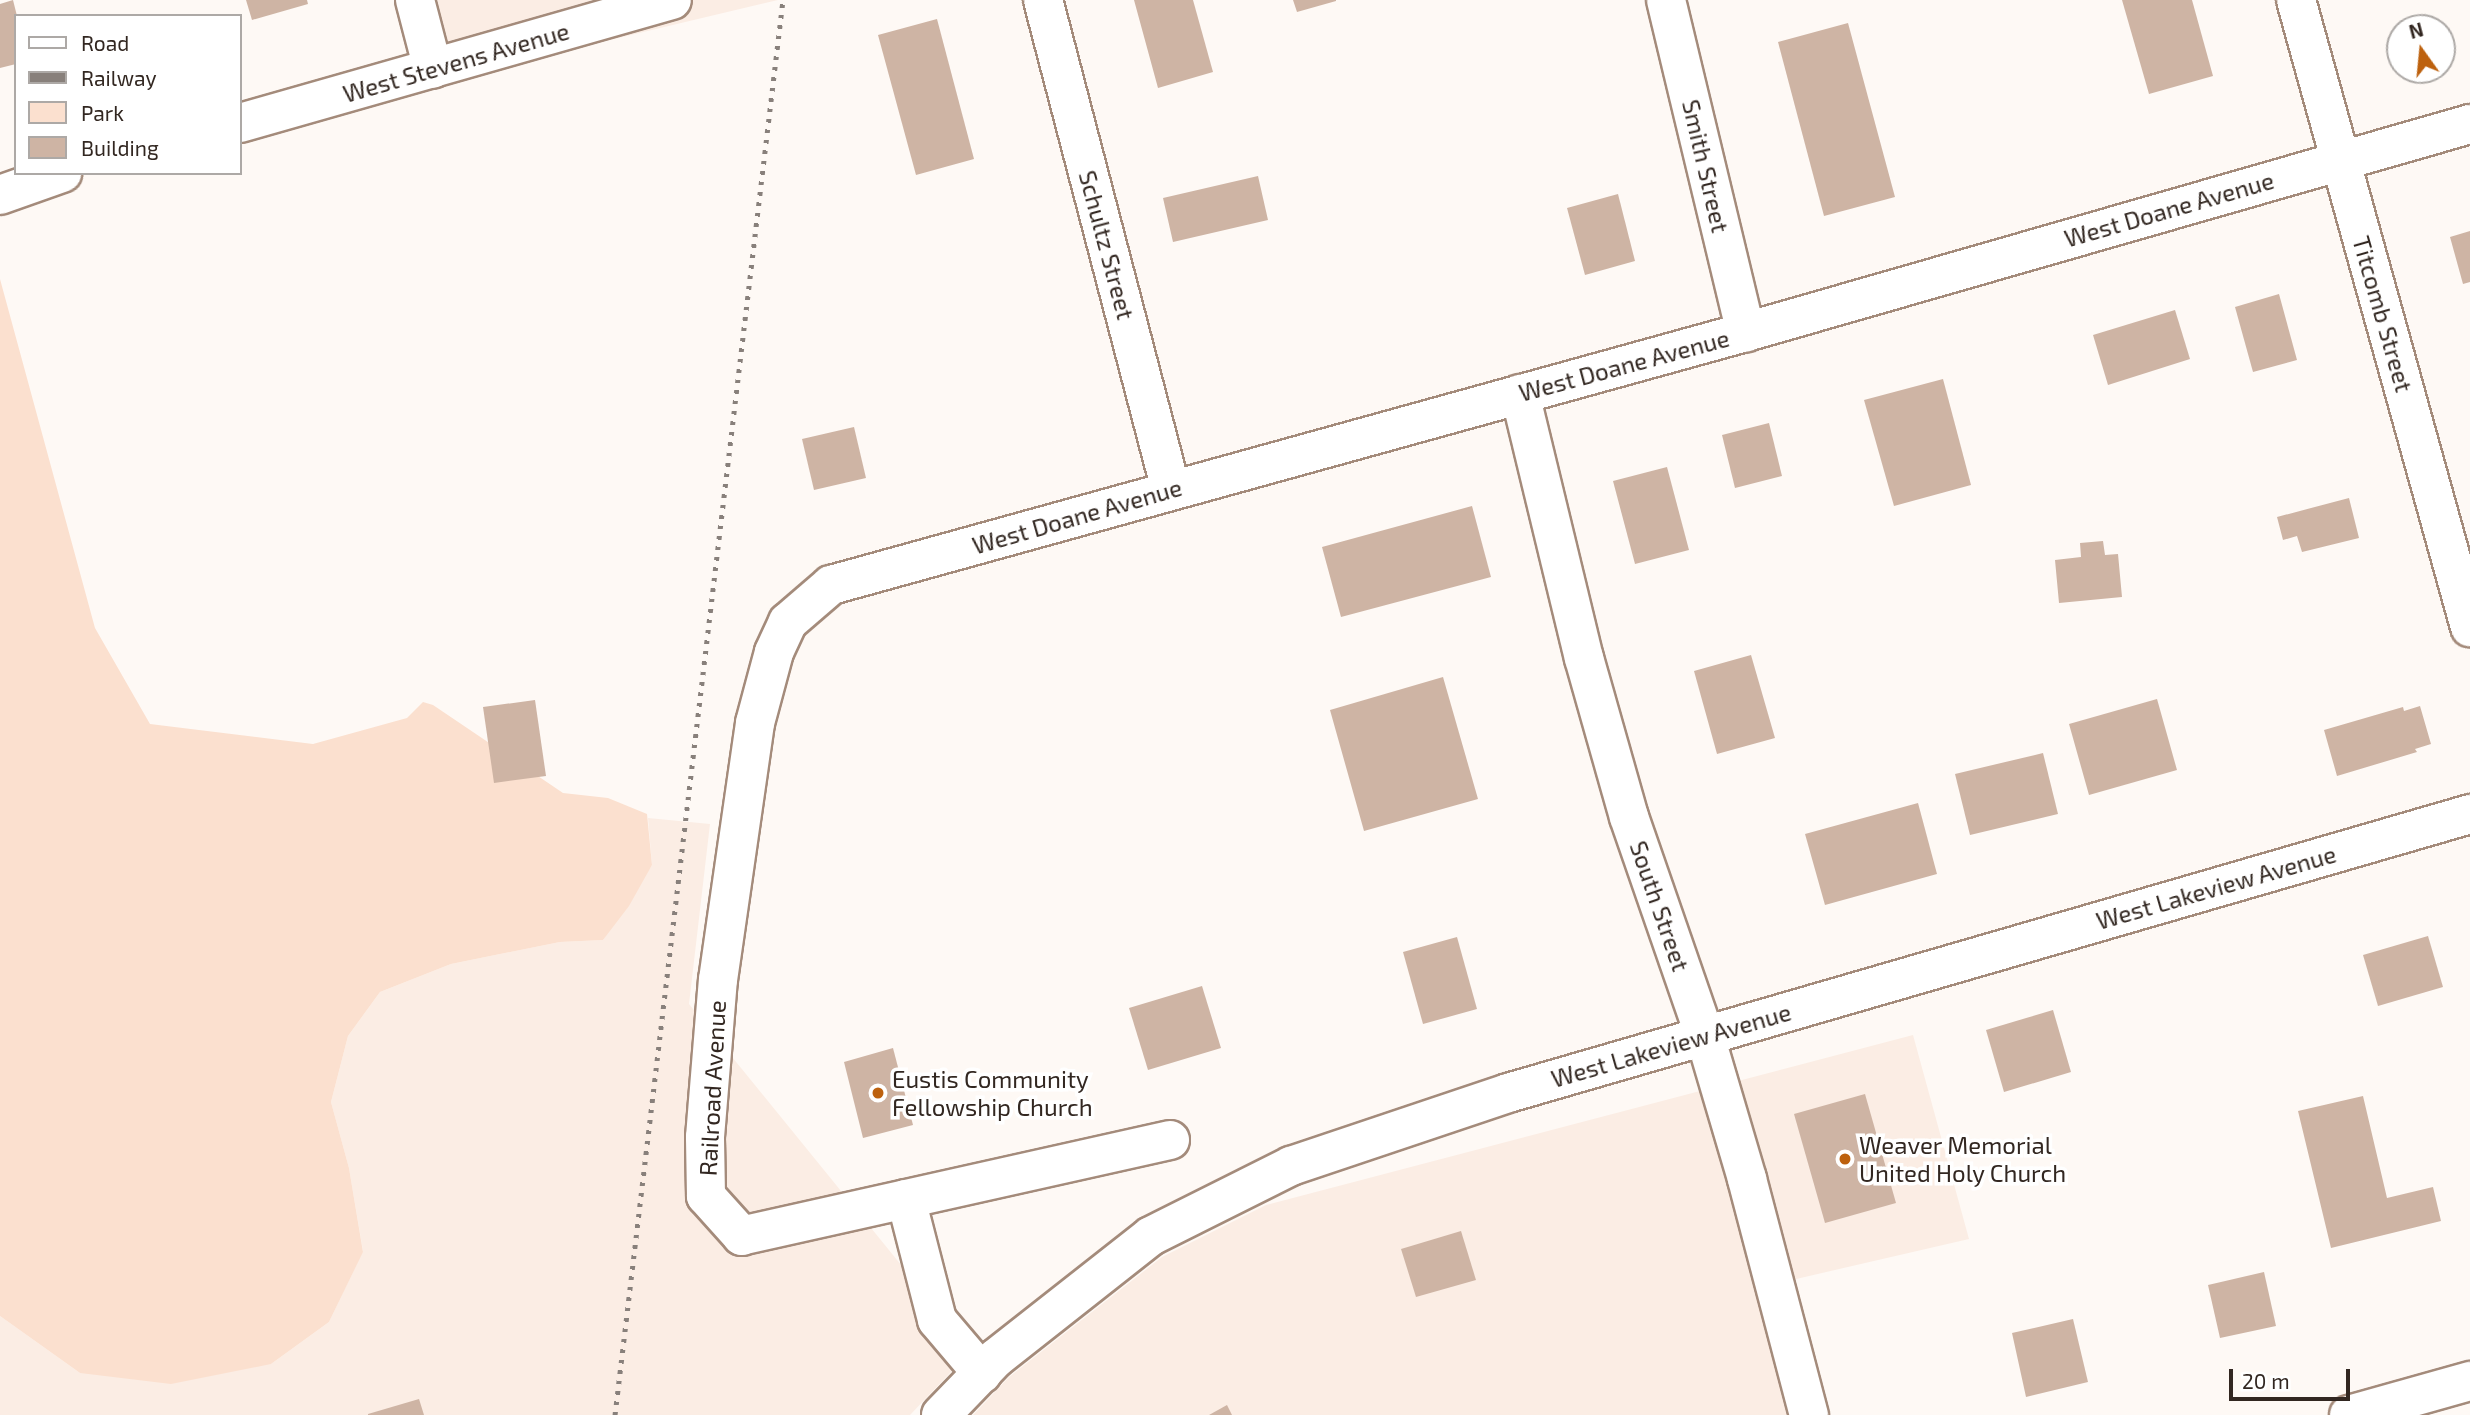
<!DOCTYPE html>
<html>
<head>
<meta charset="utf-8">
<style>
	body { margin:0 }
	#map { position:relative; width:2470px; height:1415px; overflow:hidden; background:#fef9f5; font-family:"Exo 2",sans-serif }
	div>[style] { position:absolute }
	.built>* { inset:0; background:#fbede4 }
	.green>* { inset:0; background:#fbe0cf }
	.building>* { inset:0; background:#ceb4a4 }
	.roads { filter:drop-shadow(2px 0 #a48b7b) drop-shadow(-2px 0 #a48b7b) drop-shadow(0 2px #a48b7b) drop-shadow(0 -2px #a48b7b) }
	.street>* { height:38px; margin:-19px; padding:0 19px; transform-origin:19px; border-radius:19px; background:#fff }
	.secondary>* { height:38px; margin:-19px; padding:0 19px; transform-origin:19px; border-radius:19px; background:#fff }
	.rail>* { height:5px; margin-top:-2.5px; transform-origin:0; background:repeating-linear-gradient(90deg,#88807b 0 3.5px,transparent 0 10.5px) }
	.dots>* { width:19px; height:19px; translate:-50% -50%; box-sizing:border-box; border:4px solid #fff; border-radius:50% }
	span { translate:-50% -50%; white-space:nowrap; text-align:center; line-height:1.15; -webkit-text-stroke:7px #fff; paint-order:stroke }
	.street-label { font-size:24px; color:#322721 }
	.poi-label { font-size:24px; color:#322721 }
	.left { translate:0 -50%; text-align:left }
	.legend { position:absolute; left:14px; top:14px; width:228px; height:161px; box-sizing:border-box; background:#fff; border:2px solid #ada9a6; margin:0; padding:9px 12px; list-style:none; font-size:21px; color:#322721 }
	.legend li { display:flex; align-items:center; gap:14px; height:35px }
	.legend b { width:35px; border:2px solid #ada9a6 }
	.north { position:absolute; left:2386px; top:14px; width:70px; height:70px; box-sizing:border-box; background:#fff; border:2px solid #ada9a6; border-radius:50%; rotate:345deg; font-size:19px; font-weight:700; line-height:28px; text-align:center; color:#322721 }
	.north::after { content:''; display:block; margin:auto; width:24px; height:32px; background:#bd610e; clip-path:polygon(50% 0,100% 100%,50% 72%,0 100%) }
	.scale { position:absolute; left:2229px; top:1369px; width:121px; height:32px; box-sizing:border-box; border:4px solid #322721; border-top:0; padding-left:9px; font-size:21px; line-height:24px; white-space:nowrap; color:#322721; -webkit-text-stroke:5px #fff; paint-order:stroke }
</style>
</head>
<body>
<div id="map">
	<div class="built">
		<i style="clip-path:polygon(423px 0,778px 0,446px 79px)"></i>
		<i style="clip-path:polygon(648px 818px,710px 824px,689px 1004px,971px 1351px,910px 1415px,0 1415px,0 1316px,80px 1373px,271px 1364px,329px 1322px,363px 1251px,349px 1168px,331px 1102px,348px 1036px,380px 992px,451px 964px,560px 942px,603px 940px,652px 865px)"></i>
		<i style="clip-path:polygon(1913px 1035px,1969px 1239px,1770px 1285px,1795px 1415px,973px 1415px,1009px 1377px,1162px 1257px,1266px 1205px)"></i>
	</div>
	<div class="green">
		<i style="clip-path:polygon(0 279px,95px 628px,150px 724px,313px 744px,407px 718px,423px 702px,433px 705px,563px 793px,608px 798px,647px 814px,652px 865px,629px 906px,603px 940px,560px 942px,451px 964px,380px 992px,348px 1036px,331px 1102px,349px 1168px,363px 1252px,329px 1322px,271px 1364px,171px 1384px,80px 1373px,0 1316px)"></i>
	</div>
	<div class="building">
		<i style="clip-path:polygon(13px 0,17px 16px,16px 64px,0 68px,0 4px)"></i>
		<i style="clip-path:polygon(246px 0,307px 0,308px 4px,252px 20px)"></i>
		<i style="clip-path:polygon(1134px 0,1193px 0,1213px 72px,1158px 88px)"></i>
		<i style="clip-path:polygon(1293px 0,1336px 0,1336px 1px,1297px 12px)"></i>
		<i style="clip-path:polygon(2122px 0,2192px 0,2213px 76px,2149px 94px)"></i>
		<i style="clip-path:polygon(937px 19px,974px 159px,916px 175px,878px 35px)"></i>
		<i style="clip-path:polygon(1848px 23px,1895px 197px,1824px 216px,1778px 42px)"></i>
		<i style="clip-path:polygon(1258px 176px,1268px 220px,1173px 242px,1163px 198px)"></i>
		<i style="clip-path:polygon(1618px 194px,1635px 261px,1585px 275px,1567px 208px)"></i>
		<i style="clip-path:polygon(2470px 231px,2470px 282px,2463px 284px,2450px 237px)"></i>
		<i style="clip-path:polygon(2279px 294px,2297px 360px,2253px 372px,2235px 307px)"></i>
		<i style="clip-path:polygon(2175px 310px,2190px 359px,2108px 385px,2093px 335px)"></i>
		<i style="clip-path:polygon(1943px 379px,1971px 485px,1894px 506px,1864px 400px)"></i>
		<i style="clip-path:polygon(1769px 423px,1782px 476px,1735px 488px,1722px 435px)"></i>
		<i style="clip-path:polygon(854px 427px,866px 478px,814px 490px,802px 439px)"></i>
		<i style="clip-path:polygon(1667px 467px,1689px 550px,1635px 564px,1613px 481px)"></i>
		<i style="clip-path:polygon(2349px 498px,2359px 538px,2302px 552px,2297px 536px,2283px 540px,2277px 517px)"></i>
		<i style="clip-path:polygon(1472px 506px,1491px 577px,1341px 617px,1322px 547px)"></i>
		<i style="clip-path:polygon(2103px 541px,2105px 555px,2118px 554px,2122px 597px,2059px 603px,2055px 560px,2081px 557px,2080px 543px)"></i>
		<i style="clip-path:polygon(1751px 655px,1775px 738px,1717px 754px,1694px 671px)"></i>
		<i style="clip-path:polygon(1443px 677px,1478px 799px,1364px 831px,1330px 710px)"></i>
		<i style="clip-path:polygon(2157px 699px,2177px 770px,2089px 795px,2069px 724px)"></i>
		<i style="clip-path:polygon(535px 700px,546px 776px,494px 783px,483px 707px)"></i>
		<i style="clip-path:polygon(2420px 706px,2431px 744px,2415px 749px,2417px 752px,2337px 776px,2324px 730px,2403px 707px,2404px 711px)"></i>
		<i style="clip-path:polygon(2043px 753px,2058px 814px,1970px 835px,1955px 774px)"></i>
		<i style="clip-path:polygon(1918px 803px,1937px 874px,1825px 905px,1805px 834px)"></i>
		<i style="clip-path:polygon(2428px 936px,2443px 987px,2378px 1006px,2363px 955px)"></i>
		<i style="clip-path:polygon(1457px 937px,1477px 1009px,1423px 1024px,1403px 952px)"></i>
		<i style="clip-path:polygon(1202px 986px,1221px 1048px,1148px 1070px,1129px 1008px)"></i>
		<i style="clip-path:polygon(2053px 1010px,2071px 1072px,2004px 1092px,1986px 1030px)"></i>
		<i style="clip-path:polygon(893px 1048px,913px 1125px,863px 1138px,844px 1062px)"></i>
		<i style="clip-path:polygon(1865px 1094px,1896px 1203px,1825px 1223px,1794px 1114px)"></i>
		<i style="clip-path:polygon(2363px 1096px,2387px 1198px,2433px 1187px,2441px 1221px,2331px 1248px,2298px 1111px)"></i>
		<i style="clip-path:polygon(1461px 1231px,1476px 1280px,1416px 1297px,1401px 1249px)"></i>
		<i style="clip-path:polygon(2264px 1272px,2276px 1326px,2220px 1338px,2208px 1285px)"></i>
		<i style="clip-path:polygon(2073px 1319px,2088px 1382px,2026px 1397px,2012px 1333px)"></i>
		<i style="clip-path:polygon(419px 1399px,424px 1415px,368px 1415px,368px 1414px)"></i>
		<i style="clip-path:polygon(1227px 1405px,1232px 1415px,1209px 1415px)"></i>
	</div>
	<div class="roads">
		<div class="street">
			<i style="left:415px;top:0;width:71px;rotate:75.4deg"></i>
			<i style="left:1043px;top:0;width:506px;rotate:75.36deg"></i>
			<i style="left:1666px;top:0;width:342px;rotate:76.5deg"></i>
			<i style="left:2296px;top:0;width:651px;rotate:74.49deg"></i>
			<i style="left:240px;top:123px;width:449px;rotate:-15.9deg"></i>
			<i style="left:0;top:195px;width:66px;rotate:-19.5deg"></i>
			<i style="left:1520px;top:394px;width:272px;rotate:76.4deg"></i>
			<i style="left:1584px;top:658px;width:165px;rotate:74.2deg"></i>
			<i style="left:1629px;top:817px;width:232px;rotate:70.9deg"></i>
			<i style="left:1705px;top:1036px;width:149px;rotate:73.6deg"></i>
			<i style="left:1747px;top:1179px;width:244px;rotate:75.3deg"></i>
			<i style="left:1170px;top:1140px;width:439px;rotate:167.4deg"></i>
			<i style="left:742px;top:1236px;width:54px;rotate:-132deg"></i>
			<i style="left:706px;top:1196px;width:59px;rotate:-91deg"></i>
			<i style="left:705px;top:1137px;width:158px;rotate:-85.3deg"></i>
			<i style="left:718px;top:980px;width:260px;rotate:-81.8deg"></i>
			<i style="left:755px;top:723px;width:73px;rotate:-75deg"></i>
			<i style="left:774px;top:652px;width:33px;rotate:-65deg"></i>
			<i style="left:788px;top:622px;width:57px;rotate:-40.7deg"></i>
			<i style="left:831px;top:585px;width:949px;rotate:-15.46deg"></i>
			<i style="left:1746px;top:332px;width:753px;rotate:-16.03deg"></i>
			<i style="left:906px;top:1199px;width:125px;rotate:75.6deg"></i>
			<i style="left:937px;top:1320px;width:70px;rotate:49.7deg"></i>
			<i style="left:2349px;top:1415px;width:126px;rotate:-15.7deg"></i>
		</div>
		<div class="secondary">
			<i style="left:941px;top:1415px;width:79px;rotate:-46deg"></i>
			<i style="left:996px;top:1358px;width:197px;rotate:-38.2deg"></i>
			<i style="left:1151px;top:1236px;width:157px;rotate:-26.6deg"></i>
			<i style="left:1291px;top:1166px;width:229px;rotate:-18.6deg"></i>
			<i style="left:1508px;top:1093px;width:1002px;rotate:-16.17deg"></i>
		</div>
	</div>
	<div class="rail">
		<i style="left:615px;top:1415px;width:1425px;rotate:-83.23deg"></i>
	</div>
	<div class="dots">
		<i style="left:878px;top:1093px;background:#bd610e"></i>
		<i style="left:1845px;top:1159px;background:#bd610e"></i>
	</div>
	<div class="street-label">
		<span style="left:456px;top:62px;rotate:-16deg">West Stevens Avenue</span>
		<span style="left:1706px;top:166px;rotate:77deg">Smith Street</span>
		<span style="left:2169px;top:209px;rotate:-16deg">West Doane Avenue</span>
		<span style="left:1107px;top:245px;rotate:75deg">Schultz Street</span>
		<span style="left:2383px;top:314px;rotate:74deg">Titcomb Street</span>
		<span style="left:1624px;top:365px;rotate:-15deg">West Doane Avenue</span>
		<span style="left:1077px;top:516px;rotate:-16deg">West Doane Avenue</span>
		<span style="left:2216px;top:887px;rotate:-16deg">West Lakeview Avenue</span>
		<span style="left:1660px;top:906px;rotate:71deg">South Street</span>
		<span style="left:1671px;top:1045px;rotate:-16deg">West Lakeview Avenue</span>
		<span style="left:712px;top:1088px;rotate:-87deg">Railroad Avenue</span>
	</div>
	<div class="poi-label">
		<span class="left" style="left:892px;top:1093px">Eustis Community<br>Fellowship Church</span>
		<span class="left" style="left:1859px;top:1159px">Weaver Memorial<br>United Holy Church</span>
	</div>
	<ul class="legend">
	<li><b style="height:9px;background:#fff"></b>Road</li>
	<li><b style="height:9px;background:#88807b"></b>Railway</li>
	<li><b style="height:19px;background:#fbe0cf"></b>Park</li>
	<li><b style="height:19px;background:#ceb4a4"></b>Building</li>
	</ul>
	<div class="north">N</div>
	<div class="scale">20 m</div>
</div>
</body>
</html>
